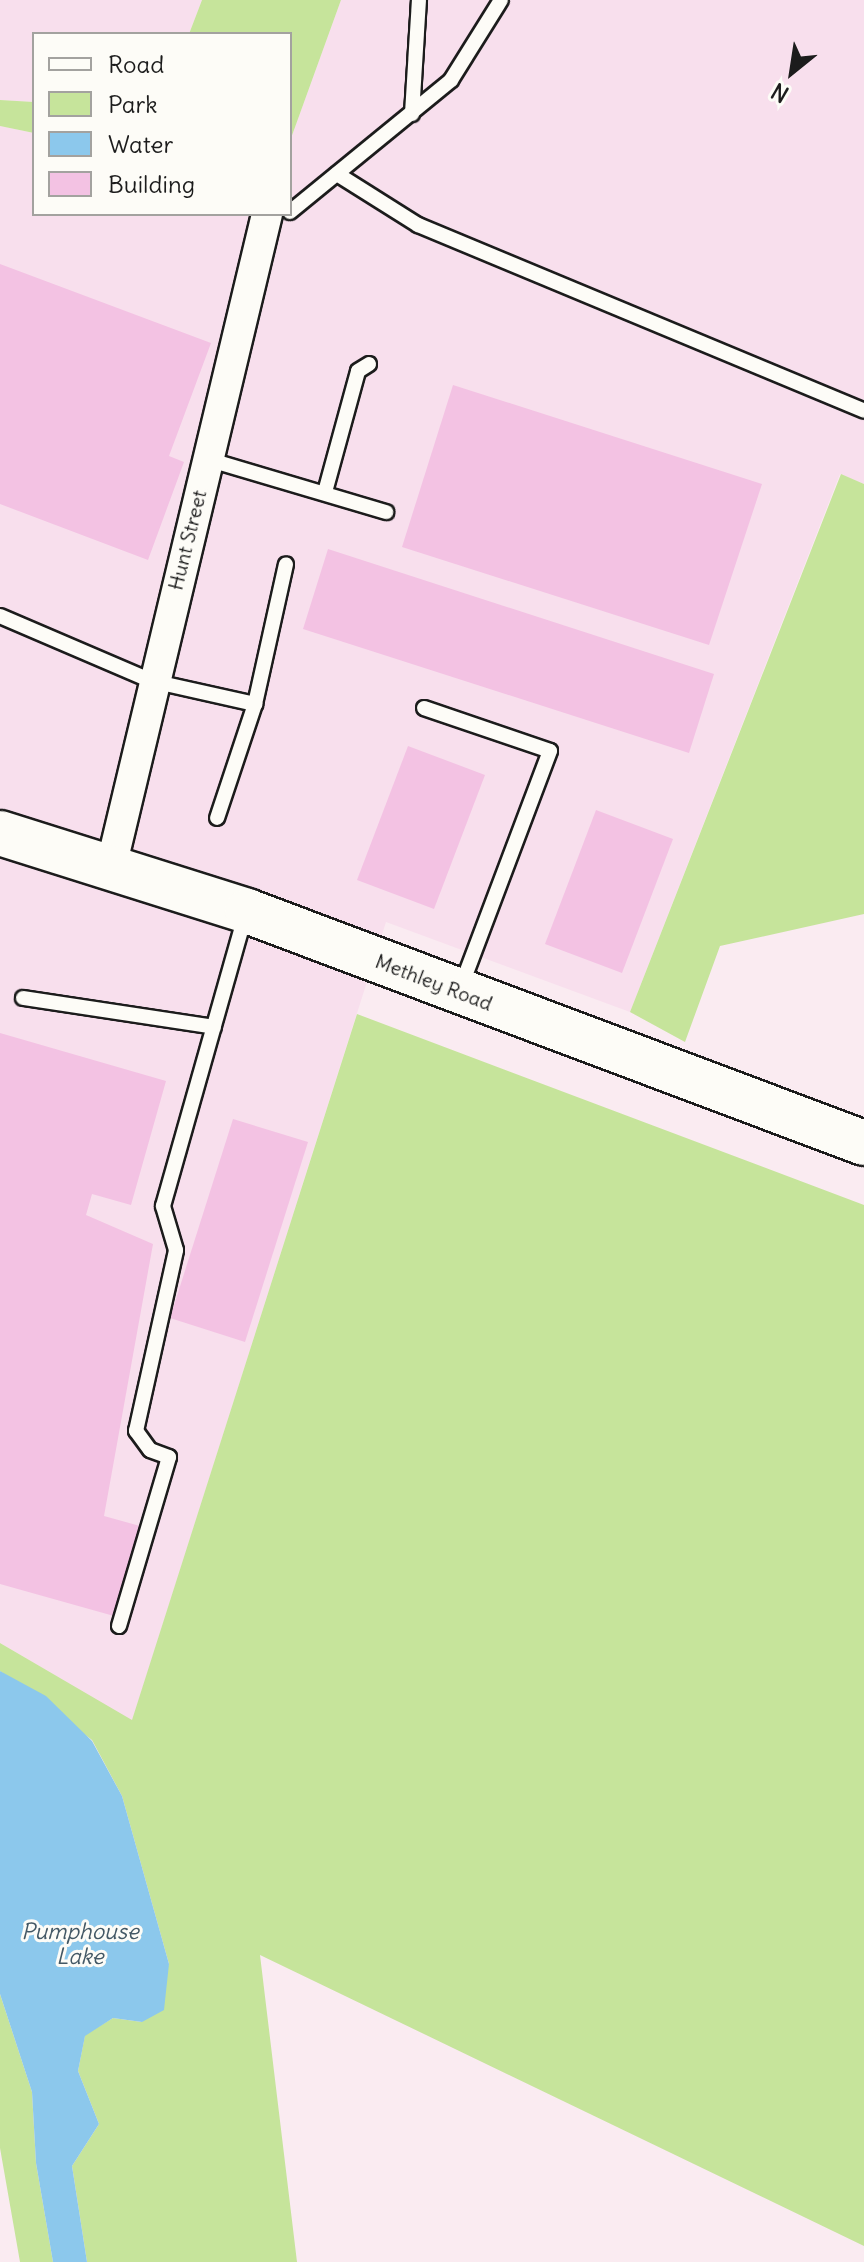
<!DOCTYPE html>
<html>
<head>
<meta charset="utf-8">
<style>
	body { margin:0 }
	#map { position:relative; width:864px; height:2262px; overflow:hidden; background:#faebf1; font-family:Delius,sans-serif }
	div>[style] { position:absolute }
	.built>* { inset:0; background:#f8dfed }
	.green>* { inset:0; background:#c6e49b }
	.water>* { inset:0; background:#8cc8ec }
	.building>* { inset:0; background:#f3c2e3 }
	.roads { filter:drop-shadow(2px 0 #1c1c1c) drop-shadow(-2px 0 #1c1c1c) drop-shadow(0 2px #1c1c1c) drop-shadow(0 -2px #1c1c1c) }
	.service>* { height:14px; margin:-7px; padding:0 7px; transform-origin:7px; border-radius:7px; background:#fdfcf7 }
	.minor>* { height:30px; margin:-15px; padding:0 15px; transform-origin:15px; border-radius:15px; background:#fdfcf7 }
	.primary>* { height:44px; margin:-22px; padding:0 22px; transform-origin:22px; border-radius:22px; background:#fdfcf7 }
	span { translate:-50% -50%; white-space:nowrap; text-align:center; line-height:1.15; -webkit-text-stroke:6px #fdfcf7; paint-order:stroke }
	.street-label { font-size:20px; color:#1c1c1c }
	.water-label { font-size:22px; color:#435865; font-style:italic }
	.legend { position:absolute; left:32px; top:32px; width:260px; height:184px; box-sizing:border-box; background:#fdfcf7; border:2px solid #a3a29f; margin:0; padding:10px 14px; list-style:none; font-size:24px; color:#1c1c1c }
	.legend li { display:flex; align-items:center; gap:16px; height:40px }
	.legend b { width:40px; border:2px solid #a3a29f }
	.north { position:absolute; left:752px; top:32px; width:80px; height:80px; -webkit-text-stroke:6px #fdfcf7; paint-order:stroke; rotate:210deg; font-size:22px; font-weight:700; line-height:32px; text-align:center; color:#1c1c1c }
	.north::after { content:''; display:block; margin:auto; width:28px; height:36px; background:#1c1c1c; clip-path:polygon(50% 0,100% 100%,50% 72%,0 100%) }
</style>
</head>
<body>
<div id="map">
	<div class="built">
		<i style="clip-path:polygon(0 0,202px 0,189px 34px,34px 34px,34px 102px,0 100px)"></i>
		<i style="clip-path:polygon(341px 0,864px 0,864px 484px,840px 474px,630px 1012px,386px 922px,132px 1721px,0 1643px,0 126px,34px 133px,34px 214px,290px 214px,290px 141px)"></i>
	</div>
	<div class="green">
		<i style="clip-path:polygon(202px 0,341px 0,290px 141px,290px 34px,189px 34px)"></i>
		<i style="clip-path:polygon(0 100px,34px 102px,34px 133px,0 126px)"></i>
		<i style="clip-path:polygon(841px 474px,864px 484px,864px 914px,720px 946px,685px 1042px,630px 1012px)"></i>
		<i style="clip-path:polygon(357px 1014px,864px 1205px,864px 2246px,260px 1955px,297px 2262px,87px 2262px,72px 2166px,99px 2124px,78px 2071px,85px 2035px,113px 2018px,142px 2022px,169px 1964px,122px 1796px,92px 1740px,0 1671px,0 1643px,132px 1720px)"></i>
		<i style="clip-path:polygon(0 1994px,32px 2092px,36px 2163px,53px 2262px,20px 2262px,0 2148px)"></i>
	</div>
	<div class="water">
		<i style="clip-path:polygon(0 1671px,46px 1696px,92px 1741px,122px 1796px,169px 1964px,164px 2010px,142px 2022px,113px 2018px,85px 2036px,78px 2071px,99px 2124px,72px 2166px,87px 2262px,53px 2262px,36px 2163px,32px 2092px,0 1994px)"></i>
	</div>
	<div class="building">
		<i style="clip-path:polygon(0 264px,211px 343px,169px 456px,184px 462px,148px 560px,0 504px)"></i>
		<i style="clip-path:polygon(453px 385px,762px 484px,709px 645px,402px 547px)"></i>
		<i style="clip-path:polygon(328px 549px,714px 674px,689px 753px,303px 629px)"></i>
		<i style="clip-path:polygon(408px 746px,485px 775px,434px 909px,357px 880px)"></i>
		<i style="clip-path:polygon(596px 810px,673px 839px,622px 973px,545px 944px)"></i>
		<i style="clip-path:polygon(0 1033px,166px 1081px,131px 1205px,92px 1194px,86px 1215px,153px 1244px,104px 1516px,140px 1526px,114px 1616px,0 1584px)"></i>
		<i style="clip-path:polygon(233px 1119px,308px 1142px,245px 1342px,170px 1318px)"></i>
	</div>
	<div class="roads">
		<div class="service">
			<i style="left:412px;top:114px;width:114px;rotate:-86.5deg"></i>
			<i style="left:337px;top:174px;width:96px;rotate:32.2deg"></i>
			<i style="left:418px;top:225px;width:483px;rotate:22.6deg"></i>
			<i style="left:290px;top:212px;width:208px;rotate:-39.3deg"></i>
			<i style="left:451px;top:80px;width:94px;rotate:-58deg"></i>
			<i style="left:207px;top:459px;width:187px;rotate:16.5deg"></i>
			<i style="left:325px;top:492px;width:125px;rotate:-74.7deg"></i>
			<i style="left:358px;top:371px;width:13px;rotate:-32deg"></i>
			<i style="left:0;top:616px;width:165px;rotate:23.2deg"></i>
			<i style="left:152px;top:681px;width:106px;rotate:12.6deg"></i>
			<i style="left:255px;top:704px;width:120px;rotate:108.4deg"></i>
			<i style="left:255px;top:704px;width:143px;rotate:-77.5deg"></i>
			<i style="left:424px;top:708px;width:133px;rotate:18.8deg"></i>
			<i style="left:550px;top:751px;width:252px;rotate:110.7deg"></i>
			<i style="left:23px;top:998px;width:193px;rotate:8.6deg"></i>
			<i style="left:119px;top:1626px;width:176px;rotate:-73.5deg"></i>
			<i style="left:169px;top:1457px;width:20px;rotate:-160deg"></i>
			<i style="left:150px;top:1450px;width:24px;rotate:-126deg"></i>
			<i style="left:136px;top:1431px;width:185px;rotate:-77.5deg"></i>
			<i style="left:176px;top:1250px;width:46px;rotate:-106.5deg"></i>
			<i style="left:163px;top:1206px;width:301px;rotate:-74.2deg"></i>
		</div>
		<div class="minor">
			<i style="left:111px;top:867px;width:671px;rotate:-76.56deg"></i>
		</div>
		<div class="primary">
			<i style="left:0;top:833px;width:259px;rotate:17.5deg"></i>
			<i style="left:247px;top:911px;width:659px;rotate:20.61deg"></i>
		</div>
	</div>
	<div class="street-label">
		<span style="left:187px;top:540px;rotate:-76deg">Hunt Street</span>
		<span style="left:434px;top:982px;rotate:21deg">Methley Road</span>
	</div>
	<div class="water-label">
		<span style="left:80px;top:1944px">Pumphouse<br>Lake</span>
	</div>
	<ul class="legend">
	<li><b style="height:10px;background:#fdfcf7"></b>Road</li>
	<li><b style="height:22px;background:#c6e49b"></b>Park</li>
	<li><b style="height:22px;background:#8cc8ec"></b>Water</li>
	<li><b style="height:22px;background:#f3c2e3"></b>Building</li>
	</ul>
	<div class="north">N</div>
</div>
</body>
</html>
